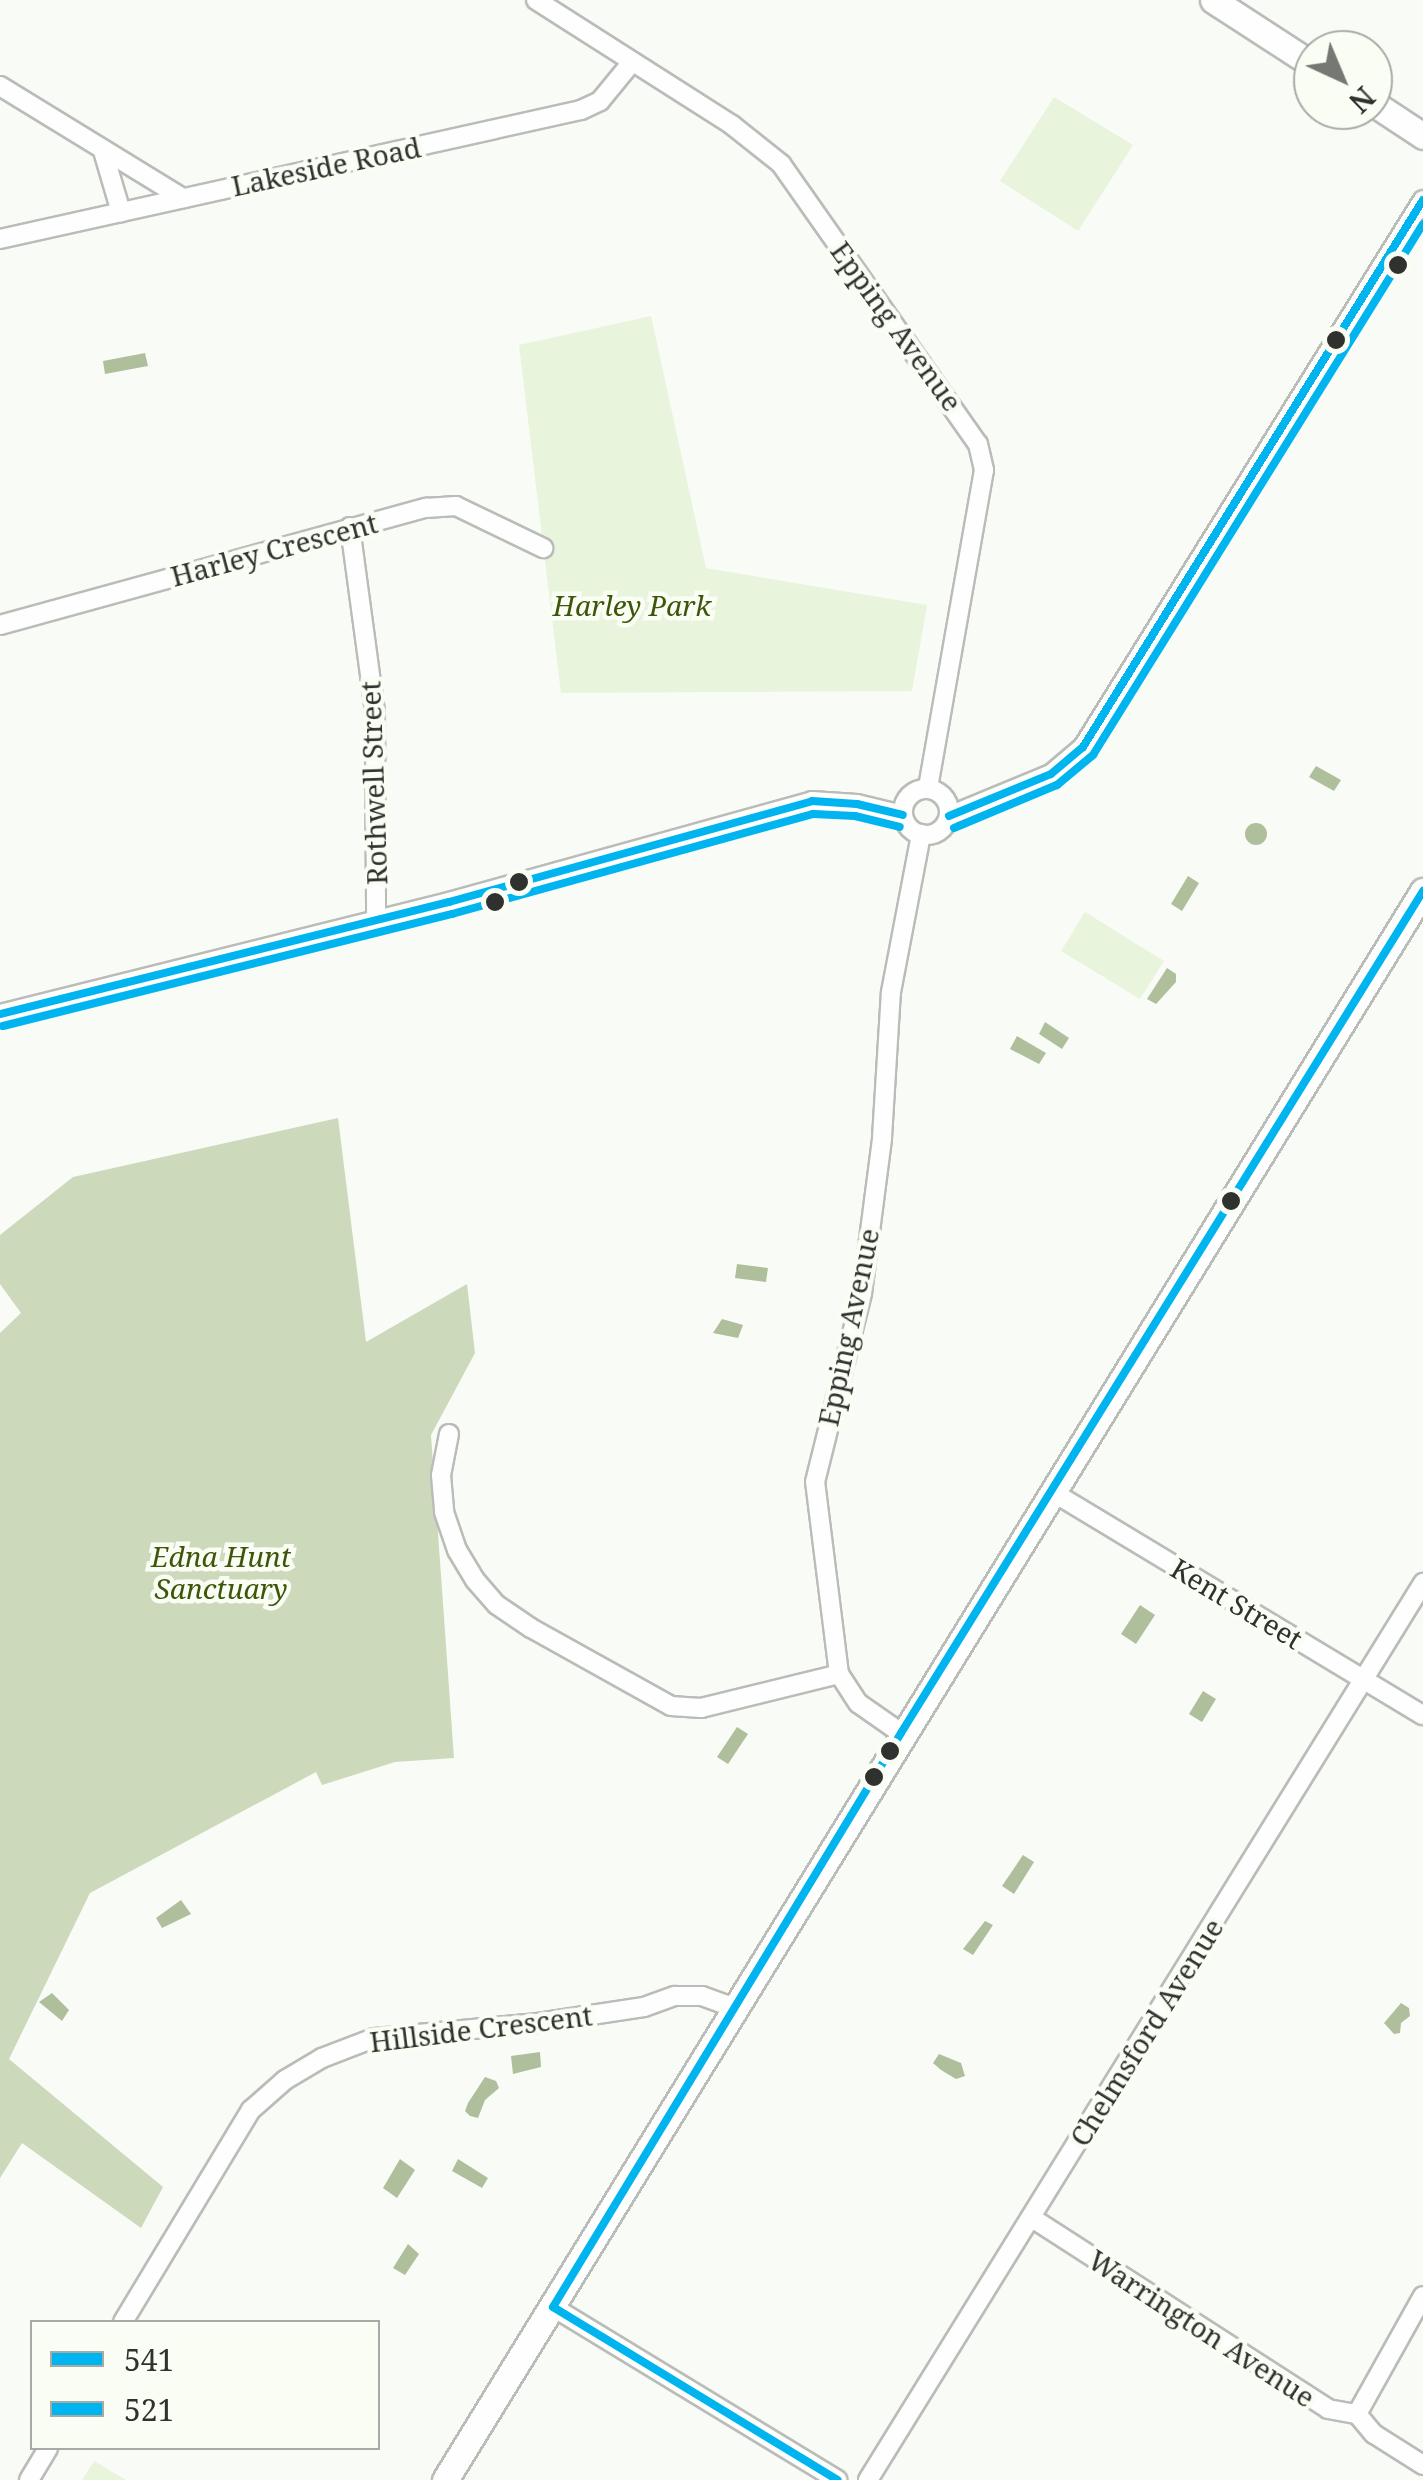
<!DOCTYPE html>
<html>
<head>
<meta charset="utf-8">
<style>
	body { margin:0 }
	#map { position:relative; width:1423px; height:2480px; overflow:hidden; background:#f9fbf6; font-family:"Noto Serif",serif }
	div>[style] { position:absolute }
	.green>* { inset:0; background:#e9f4dc }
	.forest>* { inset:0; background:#ccd9bb }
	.water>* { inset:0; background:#afbf9b }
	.round { border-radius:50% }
	.roads { filter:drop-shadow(2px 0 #babcb8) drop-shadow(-2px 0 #babcb8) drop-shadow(0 2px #babcb8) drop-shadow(0 -2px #babcb8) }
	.street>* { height:18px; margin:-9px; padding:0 9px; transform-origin:9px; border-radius:9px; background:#fefefe }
	.street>.ring { margin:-9px; padding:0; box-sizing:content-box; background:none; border:18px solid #fefefe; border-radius:50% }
	.secondary>* { height:25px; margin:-12.5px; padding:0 12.5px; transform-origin:12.5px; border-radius:12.5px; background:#fefefe }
	.bus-1>* { height:8px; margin:-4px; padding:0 4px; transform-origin:4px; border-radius:4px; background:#00b5ef }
	.bus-2>* { height:8px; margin:-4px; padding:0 4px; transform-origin:4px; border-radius:4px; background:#00b5ef }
	.dots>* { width:28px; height:28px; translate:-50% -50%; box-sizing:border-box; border:5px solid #f9fdf4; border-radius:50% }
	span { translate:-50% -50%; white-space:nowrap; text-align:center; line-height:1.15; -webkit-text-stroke:9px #f9fdf4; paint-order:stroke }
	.street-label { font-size:28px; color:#2f312e }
	.park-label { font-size:28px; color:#3c560a; font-style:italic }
	.legend { position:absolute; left:30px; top:2320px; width:350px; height:130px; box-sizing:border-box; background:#f9fdf4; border:2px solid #a8aba5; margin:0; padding:12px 18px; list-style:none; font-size:30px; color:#2f312e }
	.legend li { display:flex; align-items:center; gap:20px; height:50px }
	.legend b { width:50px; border:2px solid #a8aba5 }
	.north { position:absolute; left:1293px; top:30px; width:100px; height:100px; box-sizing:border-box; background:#f9fdf4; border:2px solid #a8aba5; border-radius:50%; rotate:136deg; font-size:28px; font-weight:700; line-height:40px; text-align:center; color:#2f312e }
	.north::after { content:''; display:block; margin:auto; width:35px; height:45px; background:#767874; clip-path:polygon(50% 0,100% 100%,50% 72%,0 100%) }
</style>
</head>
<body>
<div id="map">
	<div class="green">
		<i style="clip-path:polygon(1054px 97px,1133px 145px,1078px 231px,1000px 181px)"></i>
		<i style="clip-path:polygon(651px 316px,706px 568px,927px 605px,912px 691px,561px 693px,519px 345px)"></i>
		<i style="clip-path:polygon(1085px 912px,1164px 961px,1140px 999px,1061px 951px)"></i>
		<i style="clip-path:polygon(94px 2461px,126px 2480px,82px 2480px)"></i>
	</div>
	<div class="forest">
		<i style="clip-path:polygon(338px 1118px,366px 1342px,467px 1284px,475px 1353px,431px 1435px,454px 1758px,395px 1762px,322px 1785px,316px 1772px,90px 1893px,9px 2059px,163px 2187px,141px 2228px,22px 2143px,0 2178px,0 1333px,21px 1313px,0 1284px,0 1235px,73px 1177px)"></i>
	</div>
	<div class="water">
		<i style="clip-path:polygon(145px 353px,148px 366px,105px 374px,103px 361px)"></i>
		<i style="clip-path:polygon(1316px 766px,1341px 780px,1334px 791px,1309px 777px)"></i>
		<i class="round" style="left:1245px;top:823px;width:22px;height:22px"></i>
		<i style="clip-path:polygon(1188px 876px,1199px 883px,1182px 911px,1171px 904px)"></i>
		<i style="clip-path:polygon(1167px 968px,1176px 974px,1176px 982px,1156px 1004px,1147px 999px)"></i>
		<i style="clip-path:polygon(1045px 1022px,1069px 1038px,1062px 1049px,1039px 1034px)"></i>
		<i style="clip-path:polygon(1017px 1036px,1046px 1053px,1039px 1064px,1010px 1049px)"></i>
		<i style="clip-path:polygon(737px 1264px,768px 1268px,766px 1282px,735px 1278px)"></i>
		<i style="clip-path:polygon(722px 1319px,743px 1325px,738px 1338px,713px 1333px)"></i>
		<i style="clip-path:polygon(1140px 1605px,1155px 1615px,1136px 1644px,1121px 1634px)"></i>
		<i style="clip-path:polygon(1203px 1691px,1216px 1699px,1202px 1722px,1189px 1714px)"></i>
		<i style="clip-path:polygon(737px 1727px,748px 1734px,728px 1764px,717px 1757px)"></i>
		<i style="clip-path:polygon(1023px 1855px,1034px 1862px,1014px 1894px,1002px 1886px)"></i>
		<i style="clip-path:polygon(181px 1900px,191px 1914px,162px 1928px,156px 1918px)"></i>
		<i style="clip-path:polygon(985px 1921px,993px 1925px,973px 1955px,963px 1949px)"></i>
		<i style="clip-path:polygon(52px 1993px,69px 2010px,62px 2021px,39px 2002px)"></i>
		<i style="clip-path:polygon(1401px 2003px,1409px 2008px,1410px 2016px,1401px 2023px,1400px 2033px,1394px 2034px,1384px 2023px)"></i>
		<i style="clip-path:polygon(540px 2052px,541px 2067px,513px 2074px,511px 2056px)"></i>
		<i style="clip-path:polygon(939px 2054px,961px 2063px,965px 2076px,956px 2079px,941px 2070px,933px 2063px)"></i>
		<i style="clip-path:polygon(485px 2077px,496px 2081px,499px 2088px,485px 2100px,478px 2118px,470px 2116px,465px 2111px,468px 2103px)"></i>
		<i style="clip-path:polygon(400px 2159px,415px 2170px,397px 2198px,383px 2188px)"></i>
		<i style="clip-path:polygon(458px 2159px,488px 2178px,482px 2188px,452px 2171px)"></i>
		<i style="clip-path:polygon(408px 2244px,419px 2254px,405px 2275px,393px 2268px)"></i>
	</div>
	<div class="roads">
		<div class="street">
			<i style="left:536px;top:0;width:232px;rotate:32.5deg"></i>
			<i style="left:732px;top:125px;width:63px;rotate:38.5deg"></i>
			<i style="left:781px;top:164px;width:342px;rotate:54.9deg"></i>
			<i style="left:978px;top:444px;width:27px;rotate:77deg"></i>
			<i style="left:984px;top:470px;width:324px;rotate:100deg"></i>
			<i style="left:0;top:86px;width:215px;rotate:31.5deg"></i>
			<i style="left:103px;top:151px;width:64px;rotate:73.6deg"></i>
			<i style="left:0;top:239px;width:595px;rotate:-12.52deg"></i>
			<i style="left:581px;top:110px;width:21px;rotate:-25deg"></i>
			<i style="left:600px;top:101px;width:50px;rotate:-50.6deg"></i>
			<i style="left:350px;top:527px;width:186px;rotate:82.3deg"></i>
			<i style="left:375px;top:711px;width:210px;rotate:89.7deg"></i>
			<i style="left:0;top:625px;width:442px;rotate:-15.4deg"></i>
			<i style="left:426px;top:508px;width:30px;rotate:-4deg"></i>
			<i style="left:456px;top:506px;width:97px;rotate:25.8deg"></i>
			<i class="ring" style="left:903px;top:789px;width:28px;height:28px"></i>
			<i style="left:949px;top:816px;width:110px;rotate:-22.4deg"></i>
			<i style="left:1051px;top:774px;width:42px;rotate:-40.2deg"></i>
			<i style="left:1083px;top:747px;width:644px;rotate:-58.14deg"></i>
			<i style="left:0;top:1014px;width:463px;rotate:-14deg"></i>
			<i style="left:449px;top:902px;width:377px;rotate:-15.5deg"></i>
			<i style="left:812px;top:801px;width:45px;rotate:3.8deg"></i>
			<i style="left:857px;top:804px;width:47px;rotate:13.4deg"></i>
			<i style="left:449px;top:1434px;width:42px;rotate:101deg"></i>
			<i style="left:441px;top:1475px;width:37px;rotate:85deg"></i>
			<i style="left:444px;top:1512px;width:40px;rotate:71.1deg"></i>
			<i style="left:457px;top:1550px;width:35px;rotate:59deg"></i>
			<i style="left:475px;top:1580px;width:33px;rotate:49deg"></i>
			<i style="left:497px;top:1605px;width:41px;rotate:34.1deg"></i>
			<i style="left:531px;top:1628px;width:160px;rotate:29.1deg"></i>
			<i style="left:671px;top:1706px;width:30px;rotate:4deg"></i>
			<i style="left:701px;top:1708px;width:142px;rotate:-13.8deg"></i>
			<i style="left:1051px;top:1491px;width:434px;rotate:31.1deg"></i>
			<i style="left:901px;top:1733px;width:52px;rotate:-145.1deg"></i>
			<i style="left:858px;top:1703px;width:35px;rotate:-123deg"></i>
			<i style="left:839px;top:1674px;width:193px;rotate:-97.1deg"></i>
			<i style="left:815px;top:1482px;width:195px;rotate:-76deg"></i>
			<i style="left:862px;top:1293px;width:156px;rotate:-82.6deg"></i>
			<i style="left:882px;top:1138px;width:146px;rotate:-86.5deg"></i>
			<i style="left:891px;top:992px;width:161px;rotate:-79.2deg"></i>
			<i style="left:1032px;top:2218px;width:352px;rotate:32.8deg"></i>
			<i style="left:1328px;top:2409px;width:29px;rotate:10deg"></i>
			<i style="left:1357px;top:2414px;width:26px;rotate:50deg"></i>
			<i style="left:1374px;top:2434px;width:58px;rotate:32.3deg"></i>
			<i style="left:553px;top:2307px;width:333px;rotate:31.3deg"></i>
			<i style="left:123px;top:2322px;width:248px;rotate:-58.9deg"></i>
			<i style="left:251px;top:2110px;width:45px;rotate:-41.4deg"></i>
			<i style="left:285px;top:2080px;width:43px;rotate:-30.7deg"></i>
			<i style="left:322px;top:2058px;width:56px;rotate:-21deg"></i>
			<i style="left:374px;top:2038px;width:165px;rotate:-5.2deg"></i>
			<i style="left:538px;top:2023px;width:107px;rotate:-8.6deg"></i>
			<i style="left:644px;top:2007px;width:33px;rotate:-20deg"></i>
			<i style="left:675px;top:1996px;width:27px"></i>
			<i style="left:702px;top:1996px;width:35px;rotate:20deg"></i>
			<i style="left:1357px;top:2414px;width:135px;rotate:-60.8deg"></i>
			<i style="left:29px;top:2480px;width:37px;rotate:-59deg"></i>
			<i style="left:868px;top:2480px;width:1055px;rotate:-58.25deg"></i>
		</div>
		<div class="secondary">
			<i style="left:1213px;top:0;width:119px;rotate:33deg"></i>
			<i style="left:1373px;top:103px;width:60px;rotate:33.4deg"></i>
			<i style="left:445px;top:2480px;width:1866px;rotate:-58.39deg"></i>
		</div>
	</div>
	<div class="bus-1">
		<i style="left:949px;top:816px;width:110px;rotate:-22.4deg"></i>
		<i style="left:1051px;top:774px;width:42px;rotate:-40.2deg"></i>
		<i style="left:1083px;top:747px;width:644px;rotate:-58.14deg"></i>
		<i style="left:0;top:1014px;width:463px;rotate:-14deg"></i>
		<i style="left:449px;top:902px;width:377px;rotate:-15.5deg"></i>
		<i style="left:812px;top:801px;width:45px;rotate:3.8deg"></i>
		<i style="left:857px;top:804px;width:47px;rotate:13.4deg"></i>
		<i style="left:553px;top:2307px;width:671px;rotate:-58.77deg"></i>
		<i style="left:901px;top:1733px;width:991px;rotate:-58.2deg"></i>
		<i style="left:553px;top:2307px;width:333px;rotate:31.3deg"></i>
	</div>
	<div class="bus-2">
		<i style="left:954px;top:828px;width:112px;rotate:-22.7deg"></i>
		<i style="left:1057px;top:785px;width:47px;rotate:-39.8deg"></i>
		<i style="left:1093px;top:755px;width:625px;rotate:-58.14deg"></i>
		<i style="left:3px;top:1026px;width:463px;rotate:-14deg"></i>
		<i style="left:452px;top:914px;width:375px;rotate:-15.5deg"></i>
		<i style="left:813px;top:814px;width:42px;rotate:2.7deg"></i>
		<i style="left:855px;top:816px;width:46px;rotate:13.7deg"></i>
	</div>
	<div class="dots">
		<i style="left:1398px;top:265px;background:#2f312e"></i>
		<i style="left:1336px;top:340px;background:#2f312e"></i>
		<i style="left:519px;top:882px;background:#2f312e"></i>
		<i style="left:495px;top:902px;background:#2f312e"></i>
		<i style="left:1231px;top:1201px;background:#2f312e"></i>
		<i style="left:890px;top:1751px;background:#2f312e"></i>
		<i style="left:874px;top:1777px;background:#2f312e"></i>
	</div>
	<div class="street-label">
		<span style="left:326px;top:166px;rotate:-12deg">Lakeside Road</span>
		<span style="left:897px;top:326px;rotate:54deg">Epping Avenue</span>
		<span style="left:274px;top:549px;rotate:-15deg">Harley Crescent</span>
		<span style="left:373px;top:783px;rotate:-92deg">Rothwell Street</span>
		<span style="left:848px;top:1327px;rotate:-78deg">Epping Avenue</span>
		<span style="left:1237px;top:1603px;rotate:31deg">Kent Street</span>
		<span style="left:481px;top:2028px;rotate:-7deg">Hillside Crescent</span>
		<span style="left:1146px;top:2032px;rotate:-58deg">Chelmsford Avenue</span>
		<span style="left:1202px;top:2328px;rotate:33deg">Warrington Avenue</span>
	</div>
	<div class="park-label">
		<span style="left:632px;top:605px">Harley Park</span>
		<span style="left:221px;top:1572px">Edna Hunt<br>Sanctuary</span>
	</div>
	<ul class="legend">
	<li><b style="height:12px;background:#00b5ef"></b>541</li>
	<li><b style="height:12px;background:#00b5ef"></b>521</li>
	</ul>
	<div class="north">N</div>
</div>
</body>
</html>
